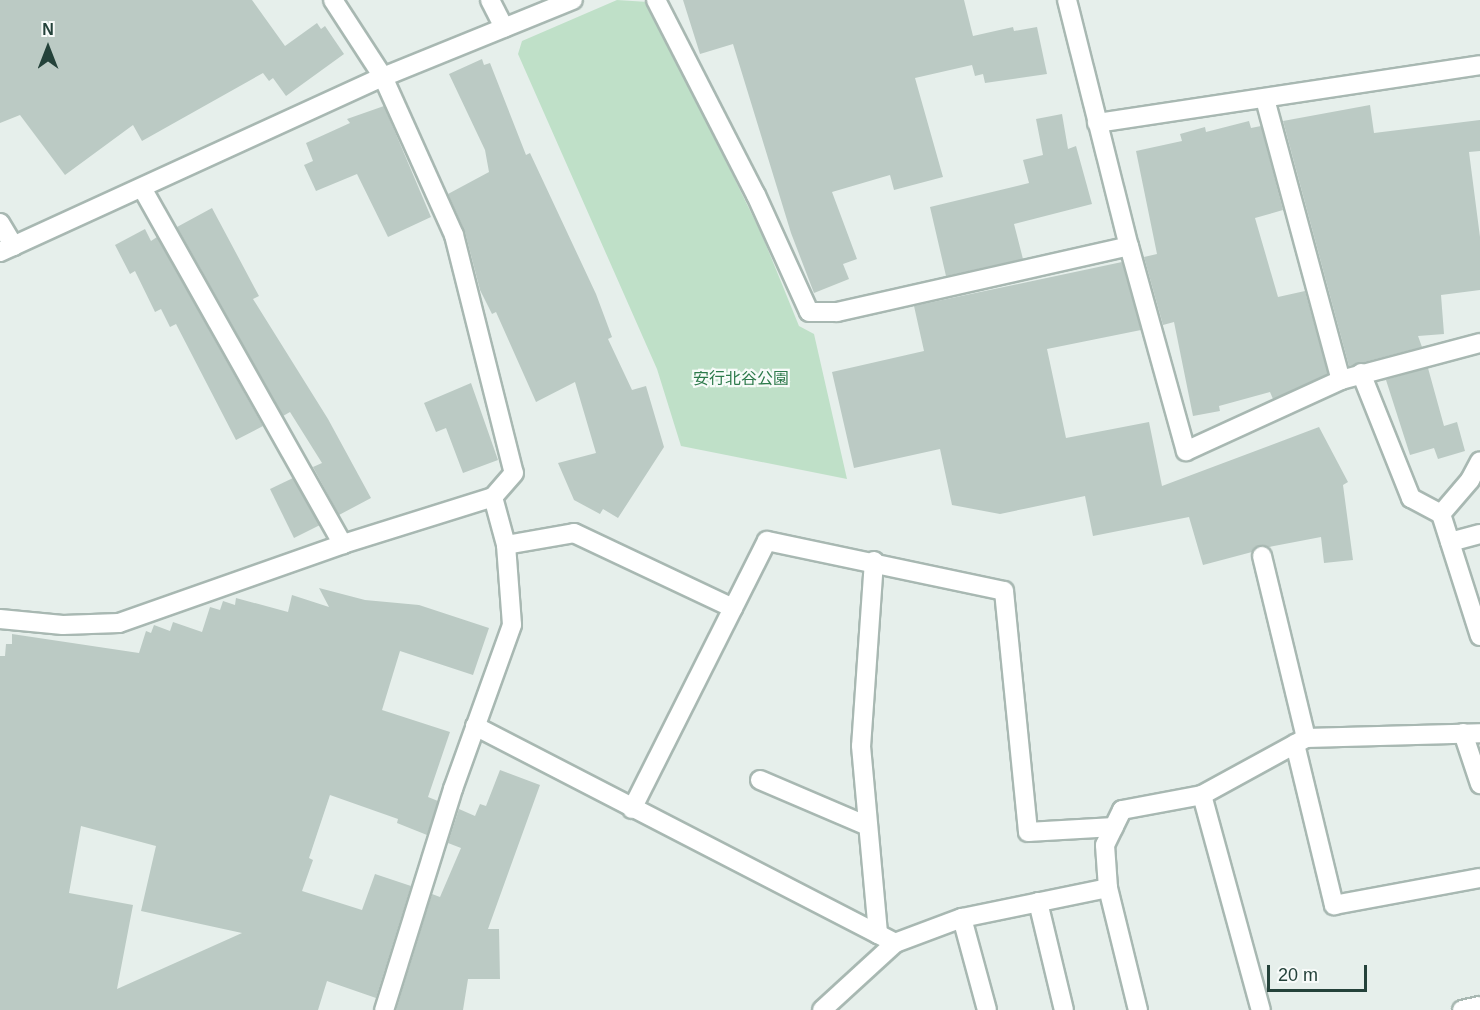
<!DOCTYPE html>
<html>
<head>
<meta charset="utf-8">
<style>
	body { margin:0 }
	#map { position:relative; width:1480px; height:1010px; overflow:hidden; background:#e6efeb; font-family:Arial,"Noto Sans JP",sans-serif }
	div>[style] { position:absolute }
	.green>* { inset:0; background:#bfe0c8 }
	.building>* { inset:0; background:#bbcac4 }
	.roads { filter:drop-shadow(2px 0 #a8b8b2) drop-shadow(-2px 0 #a8b8b2) drop-shadow(0 2px #a8b8b2) drop-shadow(0 -2px #a8b8b2) }
	.minor>* { height:18px; margin:-9px; padding:0 9px; transform-origin:9px; border-radius:9px; background:#fff }
	.tertiary>* { height:18px; margin:-9px; padding:0 9px; transform-origin:9px; border-radius:9px; background:#fff }
	span { translate:-50% -50%; white-space:nowrap; text-align:center; line-height:1.15; -webkit-text-stroke:4.5px #f7fbf9; paint-order:stroke }
	.park-label { font-size:16px; color:#2d7a4b }
	.north { position:absolute; left:18px; top:18px; width:60px; height:60px; -webkit-text-stroke:4px #f7fbf9; paint-order:stroke; rotate:0deg; font-size:16px; font-weight:700; line-height:24px; text-align:center; color:#24423a }
	.north::after { content:''; display:block; margin:auto; width:21px; height:27px; background:#24423a; clip-path:polygon(50% 0,100% 100%,50% 72%,0 100%) }
	.scale { position:absolute; left:1267px; top:965px; width:100px; height:27px; box-sizing:border-box; border:3px solid #24423a; border-top:0; padding-left:8px; font-size:18px; line-height:21px; white-space:nowrap; color:#24423a; -webkit-text-stroke:4px #f7fbf9; paint-order:stroke }
</style>
</head>
<body>
<div id="map">
	<div class="green">
		<i style="clip-path:polygon(617px 0,648px 2px,762px 235px,799px 326px,814px 334px,847px 479px,681px 446px,657px 369px,518px 54px,522px 41px)"></i>
	</div>
	<div class="building">
		<i style="clip-path:polygon(0 0,252px 0,285px 46px,317px 23px,321px 29px,325px 26px,344px 54px,286px 96px,273px 78px,269px 81px,263px 73px,142px 141px,133px 125px,65px 175px,20px 115px,0 123px)"></i>
		<i style="clip-path:polygon(683px 0,964px 0,973px 36px,1013px 27px,1014px 31px,1037px 27px,1047px 74px,985px 83px,983px 74px,975px 76px,972px 65px,915px 78px,943px 177px,894px 190px,890px 175px,832px 192px,857px 259px,843px 264px,849px 279px,814px 293px,791px 233px,733px 44px,700px 54px)"></i>
		<i style="clip-path:polygon(482px 59px,484px 65px,490px 63px,526px 155px,530px 153px,596px 294px,612px 337px,608px 339px,632px 390px,646px 386px,664px 447px,618px 518px,603px 509px,600px 514px,574px 500px,558px 463px,596px 453px,575px 382px,536px 402px,496px 312px,492px 314px,480px 290px,465px 232px,448px 194px,489px 172px,485px 150px,449px 74px)"></i>
		<i style="clip-path:polygon(1370px 105px,1374px 133px,1480px 120px,1480px 151px,1469px 152px,1480px 237px,1480px 290px,1441px 295px,1444px 334px,1418px 336px,1422px 347px,1349px 366px,1283px 121px)"></i>
		<i style="clip-path:polygon(384px 106px,431px 217px,388px 237px,357px 174px,316px 191px,304px 165px,313px 161px,306px 143px,350px 123px,347px 119px)"></i>
		<i style="clip-path:polygon(1062px 114px,1068px 149px,1076px 146px,1092px 204px,1014px 224px,1023px 259px,946px 276px,930px 207px,1029px 183px,1023px 160px,1043px 155px,1036px 119px)"></i>
		<i style="clip-path:polygon(1249px 121px,1251px 128px,1261px 126px,1283px 210px,1255px 218px,1278px 297px,1305px 291px,1328px 374px,1273px 399px,1270px 392px,1219px 406px,1220px 411px,1193px 416px,1174px 322px,1163px 325px,1144px 257px,1157px 254px,1136px 151px,1182px 141px,1180px 134px,1205px 127px,1206px 132px)"></i>
		<i style="clip-path:polygon(212px 208px,259px 296px,253px 299px,328px 419px,371px 498px,339px 515px,313px 467px,322px 463px,290px 412px,283px 416px,177px 227px)"></i>
		<i style="clip-path:polygon(145px 229px,151px 241px,157px 237px,263px 426px,236px 440px,176px 324px,170px 327px,161px 309px,155px 312px,135px 271px,130px 274px,115px 245px)"></i>
		<i style="clip-path:polygon(1122px 262px,1141px 330px,1047px 349px,1066px 438px,1149px 422px,1162px 486px,1319px 427px,1348px 482px,1343px 485px,1353px 560px,1324px 563px,1321px 537px,1269px 547px,1260px 545px,1252px 552px,1203px 565px,1189px 517px,1093px 536px,1085px 496px,1000px 514px,952px 505px,940px 449px,854px 468px,832px 372px,924px 351px,914px 306px)"></i>
		<i style="clip-path:polygon(1428px 368px,1444px 426px,1457px 422px,1465px 451px,1438px 459px,1434px 448px,1410px 455px,1386px 380px,1381px 381px)"></i>
		<i style="clip-path:polygon(471px 383px,498px 460px,463px 473px,446px 428px,436px 432px,424px 403px)"></i>
		<i style="clip-path:polygon(293px 478px,320px 525px,294px 538px,270px 489px)"></i>
		<i style="clip-path:polygon(evenodd,319px 588px,365px 600px,419px 605px,489px 628px,473px 675px,400px 651px,382px 710px,450px 732px,428px 797px,438px 801px,427px 835px,397px 823px,398px 819px,330px 795px,309px 858px,313px 860px,302px 891px,362px 910px,375px 874px,411px 886px,376px 998px,327px 981px,318px 1010px,0 1010px,0 656px,5px 656px,6px 644px,12px 644px,12px 634px,139px 653px,146px 631px,151px 633px,154px 625px,170px 631px,173px 622px,202px 632px,210px 607px,220px 610px,223px 601px,235px 605px,236px 598px,288px 612px,292px 595px,329px 607px,319px 588px,81px 826px,156px 846px,141px 911px,242px 933px,117px 989px,133px 905px,69px 893px,81px 826px)"></i>
		<i style="clip-path:polygon(500px 770px,540px 785px,488px 929px,499px 929px,500px 979px,468px 979px,463px 1010px,396px 1010px,432px 894px,440px 897px,461px 848px,448px 843px,459px 809px,475px 816px,480px 804px,486px 806px)"></i>
	</div>
	<div class="roads">
		<div class="minor">
			<i style="left:333px;top:0;width:92px;rotate:57deg"></i>
			<i style="left:383px;top:77px;width:173px;rotate:65.8deg"></i>
			<i style="left:454px;top:235px;width:245px;rotate:75.9deg"></i>
			<i style="left:514px;top:473px;width:32px;rotate:131deg"></i>
			<i style="left:490px;top:0;width:31px;rotate:63deg"></i>
			<i style="left:656px;top:0;width:219px;rotate:62.9deg"></i>
			<i style="left:756px;top:195px;width:128px;rotate:65.6deg"></i>
			<i style="left:809px;top:312px;width:28px"></i>
			<i style="left:837px;top:312px;width:299px;rotate:-12.7deg"></i>
			<i style="left:1067px;top:0;width:254px;rotate:75.9deg"></i>
			<i style="left:1129px;top:246px;width:213px;rotate:74.5deg"></i>
			<i style="left:1186px;top:451px;width:170px;rotate:-24.6deg"></i>
			<i style="left:1341px;top:380px;width:144px;rotate:-14.9deg"></i>
			<i style="left:1265px;top:99px;width:291px;rotate:74.9deg"></i>
			<i style="left:1097px;top:123px;width:387px;rotate:-8.6deg"></i>
			<i style="left:142px;top:188px;width:409px;rotate:60.6deg"></i>
			<i style="left:0;top:223px;width:27px;rotate:59deg"></i>
			<i style="left:1361px;top:373px;width:135px;rotate:68.2deg"></i>
			<i style="left:1411px;top:498px;width:34px;rotate:28deg"></i>
			<i style="left:1441px;top:514px;width:128px;rotate:72.3deg"></i>
			<i style="left:1441px;top:514px;width:45px;rotate:-49.5deg"></i>
			<i style="left:1470px;top:480px;width:21px;rotate:-62deg"></i>
			<i style="left:1450px;top:542px;width:31px;rotate:-15deg"></i>
			<i style="left:506px;top:545px;width:69px;rotate:-10deg"></i>
			<i style="left:574px;top:533px;width:176px;rotate:25.3deg"></i>
			<i style="left:1262px;top:556px;width:187px;rotate:76.4deg"></i>
			<i style="left:874px;top:561px;width:185px;rotate:94deg"></i>
			<i style="left:861px;top:746px;width:189px;rotate:84.8deg"></i>
			<i style="left:0;top:619px;width:63px;rotate:5.4deg"></i>
			<i style="left:63px;top:625px;width:56px;rotate:-2deg"></i>
			<i style="left:119px;top:623px;width:238px;rotate:-19.4deg"></i>
			<i style="left:343px;top:544px;width:157px;rotate:-17.4deg"></i>
			<i style="left:493px;top:497px;width:50px;rotate:74.8deg"></i>
			<i style="left:506px;top:545px;width:80px;rotate:85.7deg"></i>
			<i style="left:512px;top:625px;width:174px;rotate:109.8deg"></i>
			<i style="left:453px;top:789px;width:232px;rotate:107.3deg"></i>
			<i style="left:475px;top:726px;width:473px;rotate:27.3deg"></i>
			<i style="left:895px;top:943px;width:72px;rotate:-20.5deg"></i>
			<i style="left:962px;top:918px;width:149px;rotate:-11.6deg"></i>
			<i style="left:1108px;top:888px;width:43px;rotate:-94deg"></i>
			<i style="left:1105px;top:845px;width:39px;rotate:-64deg"></i>
			<i style="left:1122px;top:810px;width:81px;rotate:-10.6deg"></i>
			<i style="left:1202px;top:795px;width:119px;rotate:-28.7deg"></i>
			<i style="left:1306px;top:738px;width:174px;rotate:-1.6deg"></i>
			<i style="left:1463px;top:733px;width:54px;rotate:71.6deg"></i>
			<i style="left:1295px;top:744px;width:166px;rotate:76.4deg"></i>
			<i style="left:1334px;top:905px;width:148px;rotate:-10.5deg"></i>
			<i style="left:760px;top:780px;width:117px;rotate:23.1deg"></i>
			<i style="left:1202px;top:795px;width:223px;rotate:74.7deg"></i>
			<i style="left:632px;top:809px;width:300px;rotate:-63.3deg"></i>
			<i style="left:767px;top:541px;width:242px;rotate:11.9deg"></i>
			<i style="left:1004px;top:591px;width:242px;rotate:84.3deg"></i>
			<i style="left:1028px;top:832px;width:86px;rotate:-3.3deg"></i>
			<i style="left:1108px;top:888px;width:126px;rotate:76.2deg"></i>
			<i style="left:1038px;top:902px;width:111px;rotate:76.5deg"></i>
			<i style="left:962px;top:918px;width:95px;rotate:74.8deg"></i>
			<i style="left:822px;top:1010px;width:99px;rotate:-42.5deg"></i>
			<i style="left:1462px;top:1010px;width:18px;rotate:-13deg"></i>
		</div>
		<div class="tertiary">
			<i style="left:0;top:252px;width:421px;rotate:-24.6deg"></i>
			<i style="left:383px;top:77px;width:205px;rotate:-22.1deg"></i>
		</div>
	</div>
	<div class="park-label">
		<span style="left:741px;top:379px">安行北谷公園</span>
	</div>
	<div class="north">N</div>
	<div class="scale">20 m</div>
</div>
</body>
</html>
